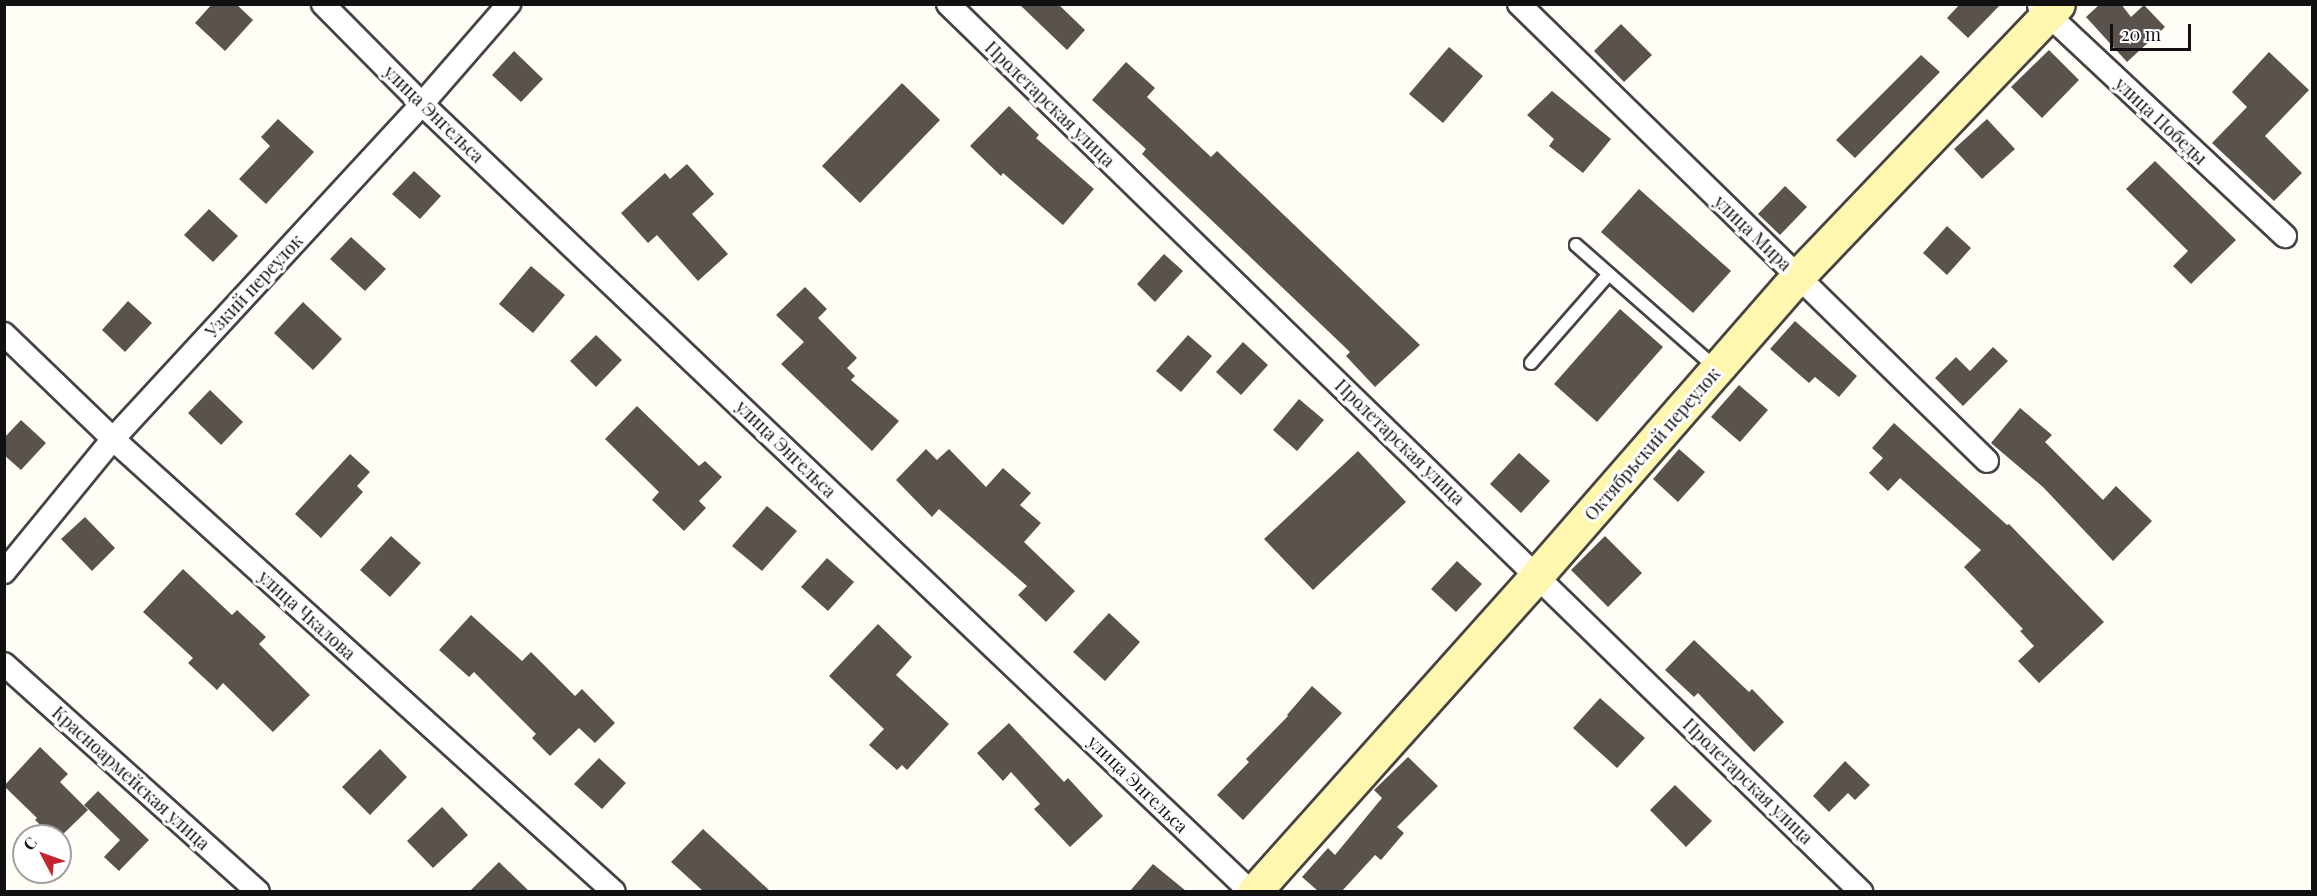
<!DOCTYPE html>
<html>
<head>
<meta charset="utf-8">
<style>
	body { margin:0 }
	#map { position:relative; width:2317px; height:896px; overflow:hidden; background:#fffdf5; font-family:"Playfair Display",serif }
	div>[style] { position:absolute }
	.building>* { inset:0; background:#5a524d }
	.roads { filter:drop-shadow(2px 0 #444) drop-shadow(-2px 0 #444) drop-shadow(0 2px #444) drop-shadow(0 -2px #444) }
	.lane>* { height:12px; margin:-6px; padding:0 6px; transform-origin:6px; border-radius:6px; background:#fff }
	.street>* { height:22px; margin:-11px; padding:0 11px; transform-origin:11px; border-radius:11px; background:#fff }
	.secondary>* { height:33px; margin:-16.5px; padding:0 16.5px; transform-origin:16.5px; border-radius:16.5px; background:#fff6b0 }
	span { translate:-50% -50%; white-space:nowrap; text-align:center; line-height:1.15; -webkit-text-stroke:6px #fff; paint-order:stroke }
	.street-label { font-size:18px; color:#111 }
	.frame { position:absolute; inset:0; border:6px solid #111; pointer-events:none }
	.north { position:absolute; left:12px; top:824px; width:60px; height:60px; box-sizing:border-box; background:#fff; border:2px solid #a0a0a0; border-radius:50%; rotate:311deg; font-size:16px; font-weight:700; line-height:24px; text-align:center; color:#111 }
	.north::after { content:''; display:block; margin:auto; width:21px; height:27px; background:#c4262e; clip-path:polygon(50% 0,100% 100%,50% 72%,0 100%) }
	.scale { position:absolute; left:2110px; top:24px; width:81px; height:27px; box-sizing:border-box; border:3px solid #111; border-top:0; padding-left:8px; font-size:18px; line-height:21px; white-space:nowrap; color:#111; -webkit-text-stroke:4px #fff; paint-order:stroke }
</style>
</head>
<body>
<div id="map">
	<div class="building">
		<i style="clip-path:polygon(212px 4px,236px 4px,253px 20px,225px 51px,195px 23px)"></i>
		<i style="clip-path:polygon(1019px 4px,1058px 4px,1085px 30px,1067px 50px)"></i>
		<i style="clip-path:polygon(1960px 4px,2001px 4px,1968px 38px,1947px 18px)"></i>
		<i style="clip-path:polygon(2100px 4px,2121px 4px,2131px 17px,2144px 5px,2165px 27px,2127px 62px,2086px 17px)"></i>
		<i style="clip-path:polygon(1621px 24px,1652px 55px,1624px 82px,1594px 51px)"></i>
		<i style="clip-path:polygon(1449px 47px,1483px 76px,1443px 123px,1409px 94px)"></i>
		<i style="clip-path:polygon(2049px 50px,2079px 80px,2042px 118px,2011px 87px)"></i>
		<i style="clip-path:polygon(514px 51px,543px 79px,521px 102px,492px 75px)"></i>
		<i style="clip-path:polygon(2269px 52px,2309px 90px,2265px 136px,2302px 173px,2274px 201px,2212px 143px,2247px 107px,2232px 92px)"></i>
		<i style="clip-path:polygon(1921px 55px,1940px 72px,1855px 158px,1836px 140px)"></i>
		<i style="clip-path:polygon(1126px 62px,1155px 88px,1147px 97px,1211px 157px,1217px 151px,1420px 345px,1375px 387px,1346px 356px,1350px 352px,1142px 154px,1146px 149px,1092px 100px)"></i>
		<i style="clip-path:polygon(902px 83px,940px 120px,860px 203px,822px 166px)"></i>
		<i style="clip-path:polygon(1552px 91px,1611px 139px,1583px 173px,1549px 146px,1554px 139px,1527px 115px)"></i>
		<i style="clip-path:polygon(1009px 106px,1039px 135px,1036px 138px,1094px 189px,1063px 225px,1003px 173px,1001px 176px,970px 146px)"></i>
		<i style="clip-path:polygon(278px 119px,314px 152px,266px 204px,239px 179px,270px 146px,261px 137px)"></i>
		<i style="clip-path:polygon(1987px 119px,2015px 149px,1982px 179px,1954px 149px)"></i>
		<i style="clip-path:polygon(2155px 161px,2236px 240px,2191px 284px,2173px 266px,2188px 251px,2126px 189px)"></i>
		<i style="clip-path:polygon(687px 164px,714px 194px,692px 214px,728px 254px,698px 281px,657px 235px,648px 243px,621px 213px,665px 173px,670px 179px)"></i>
		<i style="clip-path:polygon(414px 171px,441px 196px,420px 219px,392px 194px)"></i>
		<i style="clip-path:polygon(1785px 186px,1807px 207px,1780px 235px,1758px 214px)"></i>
		<i style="clip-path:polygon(1639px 189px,1731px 271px,1693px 313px,1601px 232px)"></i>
		<i style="clip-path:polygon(209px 209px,238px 236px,213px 262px,184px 235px)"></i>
		<i style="clip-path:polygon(1947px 226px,1971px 248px,1947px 275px,1923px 253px)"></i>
		<i style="clip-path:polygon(351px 237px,386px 269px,365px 291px,330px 259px)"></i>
		<i style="clip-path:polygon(1164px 254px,1183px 271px,1155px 302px,1137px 284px)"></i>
		<i style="clip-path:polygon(531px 266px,565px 295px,533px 333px,499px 304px)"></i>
		<i style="clip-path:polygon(805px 287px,827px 309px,818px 318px,857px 358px,847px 368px,855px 376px,851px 380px,899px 421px,872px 451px,781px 364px,804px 342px,776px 315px)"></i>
		<i style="clip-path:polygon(128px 301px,152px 323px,125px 352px,102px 330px)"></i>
		<i style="clip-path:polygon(303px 302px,342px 339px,313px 370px,274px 333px)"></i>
		<i style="clip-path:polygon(1620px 309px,1663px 347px,1597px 422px,1554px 384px)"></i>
		<i style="clip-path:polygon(1795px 321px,1857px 376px,1839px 397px,1815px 377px,1809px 383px,1770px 349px)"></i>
		<i style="clip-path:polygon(596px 335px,622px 360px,596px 387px,570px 361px)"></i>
		<i style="clip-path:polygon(1188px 335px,1212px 356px,1181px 392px,1156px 371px)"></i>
		<i style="clip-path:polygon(1243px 342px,1268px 365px,1241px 395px,1216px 372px)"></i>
		<i style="clip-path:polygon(1993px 347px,2008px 361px,1963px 406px,1935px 378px,1956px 357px,1970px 371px)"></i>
		<i style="clip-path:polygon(1739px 385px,1768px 410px,1740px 442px,1711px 417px)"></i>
		<i style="clip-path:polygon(210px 390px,243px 422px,221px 445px,188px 413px)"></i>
		<i style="clip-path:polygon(1299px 399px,1324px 420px,1297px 451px,1273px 430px)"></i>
		<i style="clip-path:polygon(637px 406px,699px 466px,705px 461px,722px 477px,699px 501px,706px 508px,684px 531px,652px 500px,659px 492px,605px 439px)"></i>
		<i style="clip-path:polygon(2020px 408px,2052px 435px,2045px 442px,2103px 500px,2116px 486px,2152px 521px,2113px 561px,2043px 487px,1991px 443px)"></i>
		<i style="clip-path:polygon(21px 420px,46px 443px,21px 470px,4px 455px,4px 438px)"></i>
		<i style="clip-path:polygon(1894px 423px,2007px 525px,2009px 524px,2104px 622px,2039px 683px,2018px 661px,2034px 646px,2020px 631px,2023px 629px,1964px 567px,1981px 550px,1900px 478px,1888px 491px,1869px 473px,1883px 458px,1872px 448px)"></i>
		<i style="clip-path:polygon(926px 449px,937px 460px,949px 449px,986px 487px,1003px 468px,1031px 493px,1020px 505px,1041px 523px,1024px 542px,1075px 591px,1046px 622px,1018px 595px,1027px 586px,939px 509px,932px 517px,896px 480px)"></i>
		<i style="clip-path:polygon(1679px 449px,1705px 472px,1678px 502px,1653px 479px)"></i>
		<i style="clip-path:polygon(1358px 451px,1406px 502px,1313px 590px,1264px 539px)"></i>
		<i style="clip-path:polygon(1519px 453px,1550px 481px,1521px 513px,1490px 484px)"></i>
		<i style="clip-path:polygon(350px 454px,370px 472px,357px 486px,363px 492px,321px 538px,295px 514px)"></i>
		<i style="clip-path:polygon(767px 506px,797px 531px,762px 571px,732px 546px)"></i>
		<i style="clip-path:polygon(85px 517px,115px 548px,92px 571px,61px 539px)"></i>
		<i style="clip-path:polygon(391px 536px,421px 563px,390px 597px,360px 570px)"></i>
		<i style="clip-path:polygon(1605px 536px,1642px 573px,1608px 607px,1571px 570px)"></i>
		<i style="clip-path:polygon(827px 558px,854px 582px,828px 611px,801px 587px)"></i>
		<i style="clip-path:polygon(1457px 561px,1482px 584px,1456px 612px,1431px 589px)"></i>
		<i style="clip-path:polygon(183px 569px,232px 615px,237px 610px,266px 637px,259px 644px,310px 695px,273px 732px,223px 683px,217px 690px,188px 663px,193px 658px,143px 612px)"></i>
		<i style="clip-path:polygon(1109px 613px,1140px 642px,1105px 681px,1073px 652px)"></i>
		<i style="clip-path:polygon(471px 615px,522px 661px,531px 652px,575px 696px,582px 689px,615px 723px,595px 743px,579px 728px,550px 756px,532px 738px,536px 734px,474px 672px,469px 677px,439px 650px)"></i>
		<i style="clip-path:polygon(878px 624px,912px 657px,896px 675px,949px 724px,907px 770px,902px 765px,897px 770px,869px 745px,884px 729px,829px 676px)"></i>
		<i style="clip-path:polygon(1694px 640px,1749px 692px,1752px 689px,1784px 722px,1754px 752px,1698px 693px,1694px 697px,1665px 670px)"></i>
		<i style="clip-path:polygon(1312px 686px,1342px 713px,1243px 820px,1217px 795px,1249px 762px,1246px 759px,1288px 716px,1287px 715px)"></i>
		<i style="clip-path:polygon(1600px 698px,1645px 738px,1617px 768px,1573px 728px)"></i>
		<i style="clip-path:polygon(1009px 723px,1064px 782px,1068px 778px,1103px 816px,1070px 847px,1034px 809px,1040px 804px,1011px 772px,1003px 781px,977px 753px)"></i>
		<i style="clip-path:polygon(40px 747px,68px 774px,60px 782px,88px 810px,60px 837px,52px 836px,35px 820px,37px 818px,4px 786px)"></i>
		<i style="clip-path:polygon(380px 749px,407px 777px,370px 815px,342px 787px)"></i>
		<i style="clip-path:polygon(1408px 757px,1438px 786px,1397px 827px,1404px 833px,1381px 860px,1375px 855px,1342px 891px,1318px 891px,1302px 877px,1328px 848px,1335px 855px,1382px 798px,1374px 790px)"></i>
		<i style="clip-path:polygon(599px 758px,626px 783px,602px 809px,574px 784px)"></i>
		<i style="clip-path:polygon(1845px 761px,1870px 785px,1855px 800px,1848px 793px,1829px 812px,1813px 796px)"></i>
		<i style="clip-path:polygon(1675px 785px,1712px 821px,1686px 847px,1650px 810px)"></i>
		<i style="clip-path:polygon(98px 791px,149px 840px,119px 871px,104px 857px,120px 840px,84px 805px)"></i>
		<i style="clip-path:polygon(442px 807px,468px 835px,433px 868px,407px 841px)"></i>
		<i style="clip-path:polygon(703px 829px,770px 891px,703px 891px,671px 862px)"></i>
		<i style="clip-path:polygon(499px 862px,529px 891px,470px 891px)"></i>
		<i style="clip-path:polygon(1153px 864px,1186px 891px,1130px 891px)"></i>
	</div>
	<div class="roads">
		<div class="lane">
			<i style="left:1576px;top:245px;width:186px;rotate:41.3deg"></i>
			<i style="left:1531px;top:363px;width:118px;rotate:-48.8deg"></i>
		</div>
		<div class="street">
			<i style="left:323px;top:4px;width:141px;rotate:45.3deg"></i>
			<i style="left:422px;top:104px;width:1144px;rotate:43.55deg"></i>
			<i style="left:948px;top:4px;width:1274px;rotate:44.2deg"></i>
			<i style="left:1519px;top:4px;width:654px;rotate:44.32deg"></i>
			<i style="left:2039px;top:6px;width:337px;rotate:43.1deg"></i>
			<i style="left:4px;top:334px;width:151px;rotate:43.9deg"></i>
			<i style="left:113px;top:439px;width:675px;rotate:42.12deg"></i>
			<i style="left:4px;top:572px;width:172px;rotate:-50.7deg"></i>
			<i style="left:113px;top:439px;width:456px;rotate:-47.3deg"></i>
			<i style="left:422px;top:104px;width:133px;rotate:-49deg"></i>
			<i style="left:4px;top:664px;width:341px;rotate:41.9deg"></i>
		</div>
		<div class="secondary">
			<i style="left:1254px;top:892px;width:425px;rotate:-48.2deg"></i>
			<i style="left:1537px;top:575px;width:397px;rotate:-48.9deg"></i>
			<i style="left:1798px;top:276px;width:376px;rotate:-46.3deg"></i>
		</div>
	</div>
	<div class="street-label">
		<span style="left:1050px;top:104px;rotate:44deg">Пролетарская улица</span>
		<span style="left:434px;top:114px;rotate:44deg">улица Энгельса</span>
		<span style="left:2161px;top:121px;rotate:43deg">улица Победы</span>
		<span style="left:1753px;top:233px;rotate:44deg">улица Мира</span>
		<span style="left:254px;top:286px;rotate:-47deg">Узкий переулок</span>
		<span style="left:1400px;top:442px;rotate:44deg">Пролетарская улица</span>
		<span style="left:1652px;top:444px;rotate:-49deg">Октябрьский переулок</span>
		<span style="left:786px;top:449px;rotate:44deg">улица Энгельса</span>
		<span style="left:307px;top:615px;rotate:42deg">улица Чкалова</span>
		<span style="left:131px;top:778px;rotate:42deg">Красноармейская улица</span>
		<span style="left:1748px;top:781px;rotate:44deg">Пролетарская улица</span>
		<span style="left:1138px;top:784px;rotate:44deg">улица Энгельса</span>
	</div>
	<div class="frame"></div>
	<div class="north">С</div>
	<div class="scale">20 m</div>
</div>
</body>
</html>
